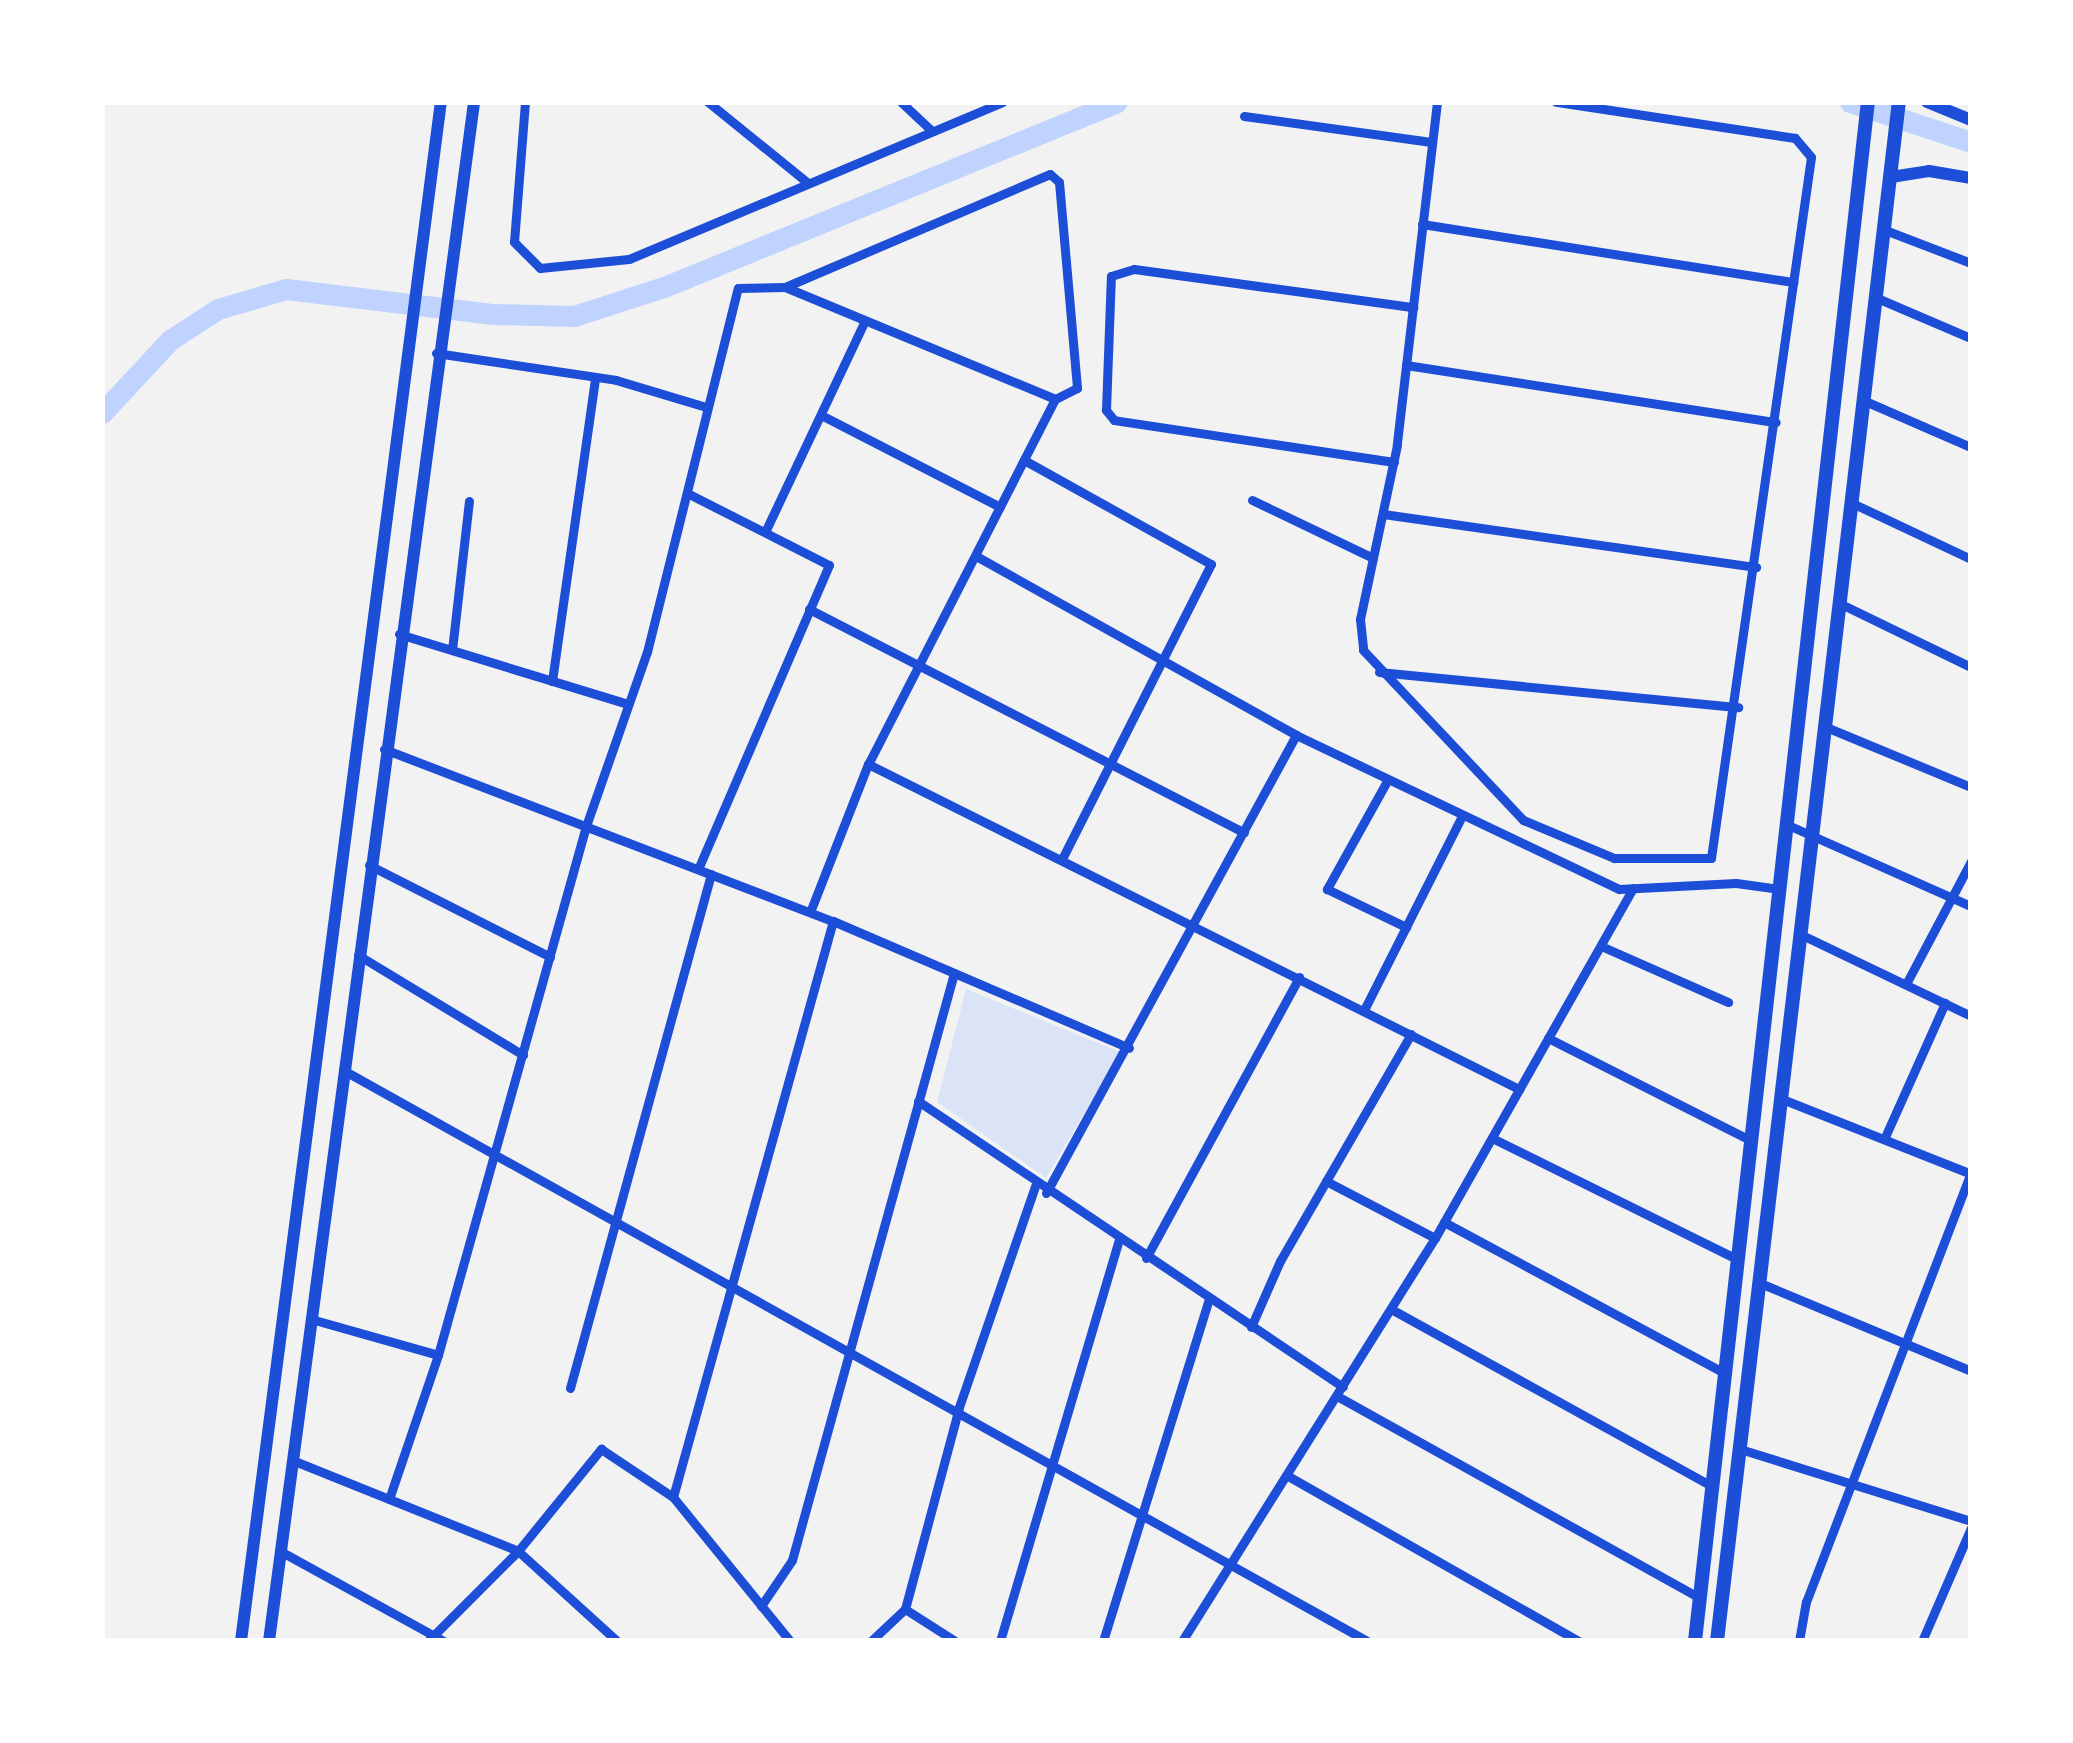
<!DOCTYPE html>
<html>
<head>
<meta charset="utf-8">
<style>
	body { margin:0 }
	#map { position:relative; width:2073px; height:1743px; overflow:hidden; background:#f2f2f2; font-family:"Source Sans 3",sans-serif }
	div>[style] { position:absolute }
	.green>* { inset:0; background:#dbe4f7 }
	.canal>* { height:21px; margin:-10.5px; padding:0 10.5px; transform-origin:10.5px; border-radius:10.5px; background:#bfd3fe }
	.minor>* { height:9px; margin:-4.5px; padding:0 4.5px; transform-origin:4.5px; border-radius:4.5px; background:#1d4ed8 }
	.tertiary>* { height:12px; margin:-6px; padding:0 6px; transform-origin:6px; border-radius:6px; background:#1d4ed8 }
	.secondary>* { height:14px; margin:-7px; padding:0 7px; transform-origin:7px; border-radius:7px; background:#1d4ed8 }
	span { translate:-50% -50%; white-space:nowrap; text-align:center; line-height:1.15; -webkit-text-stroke:9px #fff; paint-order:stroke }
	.frame { position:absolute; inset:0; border:105px solid #fff; pointer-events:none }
</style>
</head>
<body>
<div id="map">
	<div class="green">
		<i style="clip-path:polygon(966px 989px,1120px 1052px,1046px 1178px,937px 1102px)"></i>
	</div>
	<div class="canal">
		<i style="left:1850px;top:102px;width:127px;rotate:18.3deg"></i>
		<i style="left:102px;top:413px;width:100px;rotate:-47deg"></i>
		<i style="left:170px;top:340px;width:57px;rotate:-32.9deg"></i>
		<i style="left:218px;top:309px;width:71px;rotate:-16.4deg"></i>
		<i style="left:286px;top:289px;width:209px;rotate:6.9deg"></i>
		<i style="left:493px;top:314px;width:81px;rotate:1.4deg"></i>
		<i style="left:574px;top:316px;width:95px;rotate:-17.9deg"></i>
		<i style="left:664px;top:287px;width:489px;rotate:-22.2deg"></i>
	</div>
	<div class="minor">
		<i style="left:525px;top:102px;width:140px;rotate:94.5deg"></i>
		<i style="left:514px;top:242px;width:37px;rotate:45deg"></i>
		<i style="left:540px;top:268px;width:89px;rotate:-5.8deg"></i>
		<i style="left:629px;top:259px;width:405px;rotate:-22.8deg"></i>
		<i style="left:708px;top:102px;width:129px;rotate:39deg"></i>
		<i style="left:901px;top:102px;width:42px;rotate:43.1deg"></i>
		<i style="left:1437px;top:102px;width:345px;rotate:96.7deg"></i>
		<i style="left:1397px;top:445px;width:178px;rotate:102deg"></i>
		<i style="left:1360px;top:619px;width:31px;rotate:84deg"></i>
		<i style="left:1363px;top:650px;width:233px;rotate:46.7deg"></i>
		<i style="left:1523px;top:820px;width:99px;rotate:22.7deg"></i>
		<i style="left:1614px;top:858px;width:97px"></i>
		<i style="left:1711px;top:858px;width:708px;rotate:-81.88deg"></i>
		<i style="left:1811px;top:157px;width:25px;rotate:-130deg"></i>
		<i style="left:1795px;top:138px;width:242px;rotate:-171.4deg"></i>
		<i style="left:1244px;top:116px;width:189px;rotate:7.9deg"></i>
		<i style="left:1422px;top:224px;width:376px;rotate:8.9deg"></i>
		<i style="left:1885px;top:230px;width:92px;rotate:21deg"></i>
		<i style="left:785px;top:287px;width:288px;rotate:-23.1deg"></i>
		<i style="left:1050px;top:174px;width:12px;rotate:42deg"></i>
		<i style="left:1059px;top:182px;width:207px;rotate:85deg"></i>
		<i style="left:1077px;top:388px;width:25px;rotate:153deg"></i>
		<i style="left:1055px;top:399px;width:410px;rotate:117.1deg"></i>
		<i style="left:868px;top:764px;width:159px;rotate:111.4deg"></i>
		<i style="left:1877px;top:298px;width:102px;rotate:23.1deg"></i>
		<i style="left:436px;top:353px;width:182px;rotate:8.5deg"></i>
		<i style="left:616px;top:380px;width:94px;rotate:16.7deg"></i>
		<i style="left:1406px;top:365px;width:374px;rotate:8.8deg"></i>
		<i style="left:1865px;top:401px;width:116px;rotate:23.5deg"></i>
		<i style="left:821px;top:415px;width:201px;rotate:27.2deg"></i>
		<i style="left:1024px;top:460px;width:214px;rotate:29.1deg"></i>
		<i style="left:1211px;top:564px;width:330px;rotate:116.8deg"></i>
		<i style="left:1394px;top:462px;width:283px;rotate:-171.5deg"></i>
		<i style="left:1114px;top:420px;width:13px;rotate:-129deg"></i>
		<i style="left:1106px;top:410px;width:134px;rotate:-87.9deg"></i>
		<i style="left:1111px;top:276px;width:24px;rotate:-17deg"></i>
		<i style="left:1134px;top:269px;width:282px;rotate:7.8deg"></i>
		<i style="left:687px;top:493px;width:159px;rotate:26.9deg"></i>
		<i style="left:829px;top:565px;width:331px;rotate:113.3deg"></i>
		<i style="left:1252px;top:500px;width:134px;rotate:25.6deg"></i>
		<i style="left:1852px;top:503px;width:132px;rotate:25.2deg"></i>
		<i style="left:1383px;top:514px;width:377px;rotate:8.1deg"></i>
		<i style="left:765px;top:532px;width:231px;rotate:-64.7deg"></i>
		<i style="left:976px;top:556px;width:367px;rotate:29.2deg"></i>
		<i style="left:1296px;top:735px;width:358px;rotate:25.5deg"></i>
		<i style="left:1619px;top:889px;width:117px;rotate:-2.9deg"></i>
		<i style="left:1736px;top:883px;width:44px;rotate:7.8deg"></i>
		<i style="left:1841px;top:604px;width:144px;rotate:25.9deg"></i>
		<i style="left:809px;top:609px;width:489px;rotate:27.2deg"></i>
		<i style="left:399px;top:634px;width:239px;rotate:17deg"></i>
		<i style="left:452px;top:650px;width:150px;rotate:-83.5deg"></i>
		<i style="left:1379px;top:672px;width:361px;rotate:5.6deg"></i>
		<i style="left:552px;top:681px;width:307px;rotate:-81.9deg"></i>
		<i style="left:1826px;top:727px;width:157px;rotate:22.5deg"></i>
		<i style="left:384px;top:749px;width:481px;rotate:21deg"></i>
		<i style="left:833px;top:921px;width:322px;rotate:23.2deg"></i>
		<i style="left:868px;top:764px;width:728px;rotate:26.53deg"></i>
		<i style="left:1387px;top:781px;width:124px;rotate:119.1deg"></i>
		<i style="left:1327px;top:889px;width:88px;rotate:25.7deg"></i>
		<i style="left:1788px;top:825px;width:200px;rotate:23.9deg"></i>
		<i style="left:369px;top:865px;width:203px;rotate:26.9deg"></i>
		<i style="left:1802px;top:935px;width:187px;rotate:25.6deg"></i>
		<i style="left:1601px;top:946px;width:139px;rotate:23.8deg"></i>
		<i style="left:358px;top:955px;width:193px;rotate:31.2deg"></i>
		<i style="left:1906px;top:984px;width:139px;rotate:-62.1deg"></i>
		<i style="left:1364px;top:1010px;width:215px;rotate:-63.2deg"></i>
		<i style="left:1548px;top:1038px;width:229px;rotate:26.8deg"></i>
		<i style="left:343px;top:1070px;width:1172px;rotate:29.14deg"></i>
		<i style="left:1782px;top:1099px;width:203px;rotate:21.6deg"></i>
		<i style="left:918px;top:1101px;width:512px;rotate:33.94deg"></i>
		<i style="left:1885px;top:1137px;width:147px;rotate:-65.9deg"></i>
		<i style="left:1492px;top:1138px;width:275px;rotate:26.3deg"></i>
		<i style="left:1326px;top:1181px;width:123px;rotate:27.6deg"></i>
		<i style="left:1046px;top:1193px;width:522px;rotate:-61.37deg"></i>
		<i style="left:1444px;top:1222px;width:319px;rotate:28.3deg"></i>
		<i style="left:1146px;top:1258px;width:320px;rotate:-61.4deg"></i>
		<i style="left:1760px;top:1283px;width:229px;rotate:22.6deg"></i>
		<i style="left:1391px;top:1309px;width:367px;rotate:28.9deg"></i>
		<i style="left:311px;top:1319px;width:132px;rotate:15.8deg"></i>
		<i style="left:1251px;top:1327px;width:72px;rotate:-66.3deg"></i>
		<i style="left:1280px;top:1261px;width:262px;rotate:-60deg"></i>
		<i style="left:570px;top:1388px;width:533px;rotate:-74.66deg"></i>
		<i style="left:1337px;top:1396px;width:415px;rotate:29.1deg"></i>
		<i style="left:1740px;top:1449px;width:242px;rotate:17.3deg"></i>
		<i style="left:292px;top:1460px;width:244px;rotate:21.9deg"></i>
		<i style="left:518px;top:1551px;width:134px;rotate:42.3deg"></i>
		<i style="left:1288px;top:1476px;width:334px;rotate:29.6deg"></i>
		<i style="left:673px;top:1497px;width:598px;rotate:-74.48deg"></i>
		<i style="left:389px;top:1499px;width:152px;rotate:-71.2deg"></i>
		<i style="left:438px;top:1355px;width:549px;rotate:-74.37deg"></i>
		<i style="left:586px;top:826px;width:184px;rotate:-70.7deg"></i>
		<i style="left:647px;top:652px;width:375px;rotate:-76deg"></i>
		<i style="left:738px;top:288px;width:47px;rotate:-1.2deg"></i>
		<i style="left:785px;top:287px;width:292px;rotate:22.5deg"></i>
		<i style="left:280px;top:1551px;width:187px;rotate:28.8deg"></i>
		<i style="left:761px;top:1606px;width:55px;rotate:-56deg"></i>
		<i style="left:792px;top:1560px;width:609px;rotate:-74.57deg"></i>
		<i style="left:905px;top:1609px;width:59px;rotate:32.6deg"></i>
		<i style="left:428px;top:1641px;width:127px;rotate:-45deg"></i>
		<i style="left:518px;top:1551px;width:132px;rotate:-50.9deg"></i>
		<i style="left:601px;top:1449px;width:87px;rotate:33.7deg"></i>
		<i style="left:673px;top:1497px;width:186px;rotate:50.9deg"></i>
		<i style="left:871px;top:1641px;width:47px;rotate:-43.3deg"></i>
		<i style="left:905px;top:1609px;width:209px;rotate:-75deg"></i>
		<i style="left:959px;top:1407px;width:234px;rotate:-71deg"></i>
		<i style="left:1000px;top:1641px;width:418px;rotate:-73.5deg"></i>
		<i style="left:1103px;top:1641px;width:358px;rotate:-72.8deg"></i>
		<i style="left:1182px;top:1641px;width:476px;rotate:-57.9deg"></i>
		<i style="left:1435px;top:1238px;width:402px;rotate:-60.5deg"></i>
		<i style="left:1799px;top:1641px;width:40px;rotate:-80deg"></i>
		<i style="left:1806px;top:1602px;width:460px;rotate:-69deg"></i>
		<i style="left:1922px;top:1641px;width:123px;rotate:-66.6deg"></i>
	</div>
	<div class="tertiary">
		<i style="left:1927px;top:102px;width:48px;rotate:22.2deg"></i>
		<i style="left:1891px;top:177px;width:38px;rotate:-9deg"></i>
		<i style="left:1929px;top:171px;width:43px;rotate:9.5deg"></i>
		<i style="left:241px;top:1641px;width:1552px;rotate:-82.6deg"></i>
		<i style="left:269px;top:1641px;width:1553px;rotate:-82.41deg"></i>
	</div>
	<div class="secondary">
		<i style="left:1695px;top:1641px;width:1549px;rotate:-83.59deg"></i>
		<i style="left:1717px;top:1641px;width:1550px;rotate:-83.26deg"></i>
	</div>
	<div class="frame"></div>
</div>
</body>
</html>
